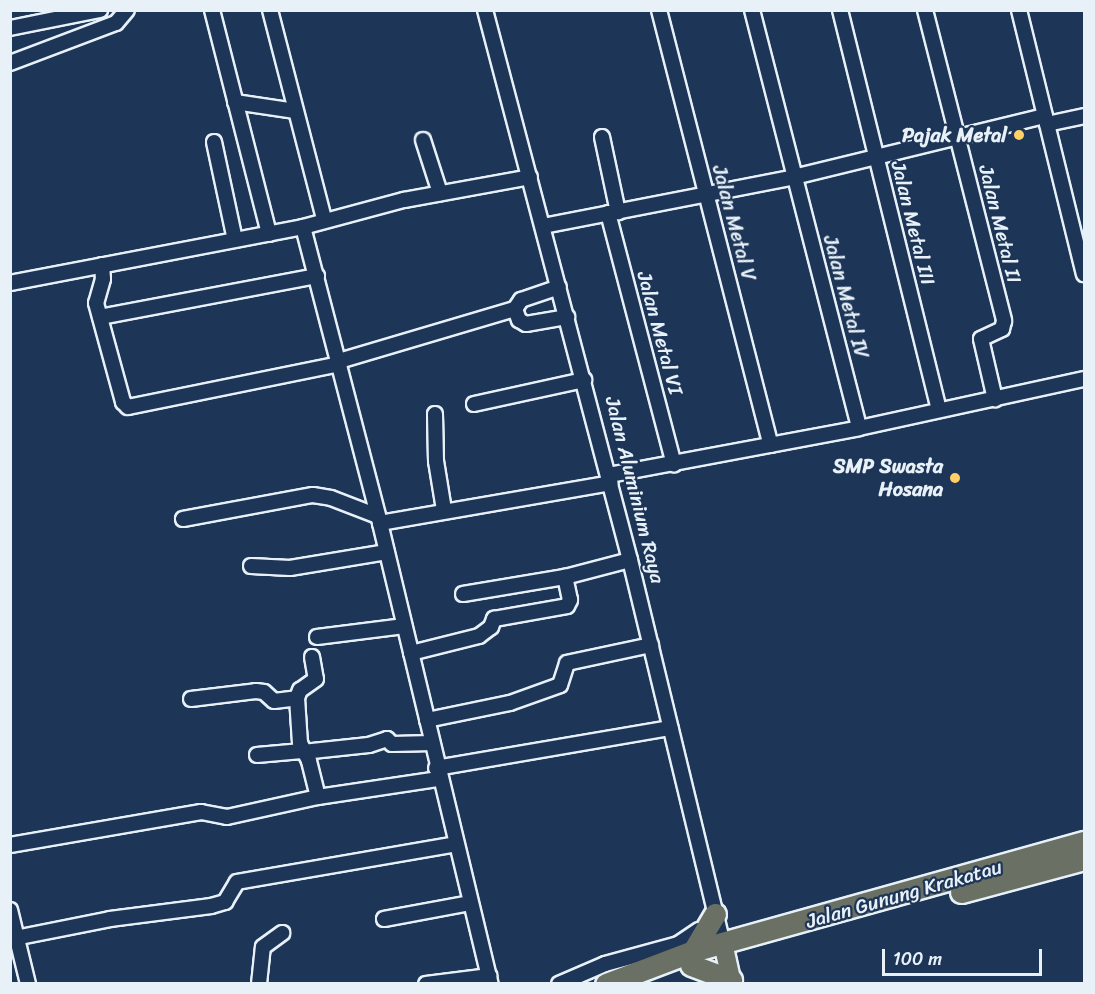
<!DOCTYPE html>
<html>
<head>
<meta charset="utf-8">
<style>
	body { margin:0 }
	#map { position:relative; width:1095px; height:994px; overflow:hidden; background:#1d3557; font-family:Sriracha,sans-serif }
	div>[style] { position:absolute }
	.roads { filter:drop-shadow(2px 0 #e8f1f8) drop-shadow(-2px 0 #e8f1f8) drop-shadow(0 2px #e8f1f8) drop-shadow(0 -2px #e8f1f8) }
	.minor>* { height:14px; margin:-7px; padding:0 7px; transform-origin:7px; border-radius:7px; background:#1d3557 }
	.major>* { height:18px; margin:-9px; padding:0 9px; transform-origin:9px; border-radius:9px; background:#6b7065 }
	.highway>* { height:21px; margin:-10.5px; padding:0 10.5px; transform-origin:10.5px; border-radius:10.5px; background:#6b7065 }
	.dots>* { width:16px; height:16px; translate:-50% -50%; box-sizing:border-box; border:3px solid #1d3557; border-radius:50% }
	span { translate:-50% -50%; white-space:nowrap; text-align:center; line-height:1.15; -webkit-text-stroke:4.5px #1d3557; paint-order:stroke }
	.poi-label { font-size:20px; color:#e8f1f8; font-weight:700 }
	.right { translate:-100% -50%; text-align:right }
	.street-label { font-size:20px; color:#e8f1f8 }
	.frame { position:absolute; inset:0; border:12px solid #e8f1f8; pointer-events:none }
	.scale { position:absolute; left:882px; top:949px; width:160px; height:27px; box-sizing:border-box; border:3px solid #e8f1f8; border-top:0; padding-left:8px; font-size:18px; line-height:21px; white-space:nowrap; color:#e8f1f8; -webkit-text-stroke:4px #1d3557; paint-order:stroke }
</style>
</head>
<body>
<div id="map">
	<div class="roads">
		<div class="minor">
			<i style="left:212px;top:10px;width:231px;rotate:75.7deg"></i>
			<i style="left:270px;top:10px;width:216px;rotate:75.5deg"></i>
			<i style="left:485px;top:10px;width:569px;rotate:75.23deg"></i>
			<i style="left:630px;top:560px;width:394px;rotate:76.4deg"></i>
			<i style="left:659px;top:10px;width:449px;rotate:75.6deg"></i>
			<i style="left:752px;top:10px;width:431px;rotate:75.6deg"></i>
			<i style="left:840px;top:10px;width:412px;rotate:76.1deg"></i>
			<i style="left:925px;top:10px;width:321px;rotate:75.7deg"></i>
			<i style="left:1004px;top:321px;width:8px;rotate:104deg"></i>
			<i style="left:1002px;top:329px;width:23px;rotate:155deg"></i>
			<i style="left:981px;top:339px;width:62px;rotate:76.9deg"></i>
			<i style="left:1019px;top:10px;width:272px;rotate:76.2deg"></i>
			<i style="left:10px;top:28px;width:92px;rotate:-11.3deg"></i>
			<i style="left:10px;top:63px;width:113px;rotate:-20.7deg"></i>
			<i style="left:116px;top:23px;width:17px;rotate:-50deg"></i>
			<i style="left:235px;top:102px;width:61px;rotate:8.5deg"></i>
			<i style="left:1047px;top:124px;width:38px;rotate:-12deg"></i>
			<i style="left:602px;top:137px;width:77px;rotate:78deg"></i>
			<i style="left:423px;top:140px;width:56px;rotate:72.2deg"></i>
			<i style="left:214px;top:142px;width:100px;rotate:77.9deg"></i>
			<i style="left:608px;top:213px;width:260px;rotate:75.3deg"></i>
			<i style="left:543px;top:226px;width:256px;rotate:-11deg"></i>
			<i style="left:794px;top:177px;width:258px;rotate:-13.7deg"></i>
			<i style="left:303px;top:227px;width:306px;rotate:75.4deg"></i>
			<i style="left:380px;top:523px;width:474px;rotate:76.5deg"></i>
			<i style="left:102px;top:265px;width:14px;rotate:86deg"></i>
			<i style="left:103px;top:279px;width:25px;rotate:106deg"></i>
			<i style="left:96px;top:303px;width:103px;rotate:74.7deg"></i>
			<i style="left:123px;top:402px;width:7px;rotate:45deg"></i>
			<i style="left:128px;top:407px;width:216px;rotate:-11.5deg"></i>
			<i style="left:10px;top:283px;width:298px;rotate:-10.8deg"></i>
			<i style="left:303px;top:227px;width:105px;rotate:-15deg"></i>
			<i style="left:404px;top:200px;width:128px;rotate:-10.3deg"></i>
			<i style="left:515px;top:309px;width:11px;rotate:-56deg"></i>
			<i style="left:521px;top:300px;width:40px;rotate:-18.9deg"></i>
			<i style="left:100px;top:317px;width:221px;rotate:-10.7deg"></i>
			<i style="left:339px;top:361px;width:184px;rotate:-16.5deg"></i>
			<i style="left:515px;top:309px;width:12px;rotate:70deg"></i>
			<i style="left:519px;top:320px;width:8px;rotate:30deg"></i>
			<i style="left:526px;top:324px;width:42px;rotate:-9.7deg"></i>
			<i style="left:474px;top:404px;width:113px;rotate:-12.3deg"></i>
			<i style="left:435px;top:414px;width:47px;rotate:88.8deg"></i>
			<i style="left:436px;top:461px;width:50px;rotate:80.7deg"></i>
			<i style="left:609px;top:475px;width:254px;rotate:-10.6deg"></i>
			<i style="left:859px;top:428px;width:230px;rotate:-12.3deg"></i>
			<i style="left:183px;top:519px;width:132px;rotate:-10.5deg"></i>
			<i style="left:313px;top:495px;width:18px;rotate:9deg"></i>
			<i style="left:331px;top:498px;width:50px;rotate:21deg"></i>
			<i style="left:380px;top:523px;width:234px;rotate:-9.8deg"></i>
			<i style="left:251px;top:566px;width:39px;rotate:3deg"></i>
			<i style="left:290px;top:568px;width:98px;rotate:-9.4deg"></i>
			<i style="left:463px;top:594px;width:103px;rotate:-9.5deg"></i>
			<i style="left:317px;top:637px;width:88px;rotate:-7.2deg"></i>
			<i style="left:411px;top:653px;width:70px;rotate:-14deg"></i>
			<i style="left:479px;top:636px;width:15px;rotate:-37deg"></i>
			<i style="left:491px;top:627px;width:9px;rotate:-69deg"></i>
			<i style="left:494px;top:619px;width:74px;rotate:-10.1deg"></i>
			<i style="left:567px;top:606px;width:7px;rotate:-63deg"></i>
			<i style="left:570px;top:600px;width:24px;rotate:-102deg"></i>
			<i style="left:565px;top:577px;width:67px;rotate:-14.7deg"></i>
			<i style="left:312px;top:657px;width:22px;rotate:80deg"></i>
			<i style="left:316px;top:679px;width:19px;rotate:145deg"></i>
			<i style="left:300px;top:690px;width:9px;rotate:111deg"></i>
			<i style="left:297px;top:698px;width:45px;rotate:86.2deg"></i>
			<i style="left:300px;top:743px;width:20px;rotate:63deg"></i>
			<i style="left:309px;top:761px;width:37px;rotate:76deg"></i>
			<i style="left:191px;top:699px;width:65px;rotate:-7deg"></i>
			<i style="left:256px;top:691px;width:8px;rotate:7deg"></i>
			<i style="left:264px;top:692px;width:13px;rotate:42deg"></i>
			<i style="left:274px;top:701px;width:23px;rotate:-7deg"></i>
			<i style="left:427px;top:720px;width:85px;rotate:-11.6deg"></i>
			<i style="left:510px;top:703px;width:53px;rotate:-19.8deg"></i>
			<i style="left:560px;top:685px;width:23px;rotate:-72deg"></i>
			<i style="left:567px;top:663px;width:86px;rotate:-12.1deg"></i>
			<i style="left:303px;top:752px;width:66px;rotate:-6.1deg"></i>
			<i style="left:369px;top:745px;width:19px;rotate:-18deg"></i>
			<i style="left:387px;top:739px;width:7px;rotate:45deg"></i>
			<i style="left:392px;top:744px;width:40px;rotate:-1.4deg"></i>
			<i style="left:257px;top:755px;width:45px;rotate:-5.1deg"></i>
			<i style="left:436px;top:768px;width:238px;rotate:-9.7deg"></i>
			<i style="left:10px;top:845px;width:194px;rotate:-9.8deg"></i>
			<i style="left:201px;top:812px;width:26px;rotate:11deg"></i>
			<i style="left:227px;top:817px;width:93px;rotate:-12.4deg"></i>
			<i style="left:318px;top:797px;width:122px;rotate:-8.5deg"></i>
			<i style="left:10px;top:910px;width:76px;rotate:76.3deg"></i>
			<i style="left:384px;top:919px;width:87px;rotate:-10.5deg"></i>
			<i style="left:10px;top:939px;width:102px;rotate:-11.3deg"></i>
			<i style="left:110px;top:919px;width:102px;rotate:-7.3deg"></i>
			<i style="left:211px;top:906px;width:15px;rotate:-16deg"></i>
			<i style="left:225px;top:902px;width:23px;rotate:-59deg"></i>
			<i style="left:237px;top:882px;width:222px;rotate:-9.8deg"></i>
			<i style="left:259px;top:984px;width:37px;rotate:-84deg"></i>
			<i style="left:263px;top:947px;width:24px;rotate:-36deg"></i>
			<i style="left:426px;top:984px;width:64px;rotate:-7.2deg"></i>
			<i style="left:559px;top:984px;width:50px;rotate:-23.5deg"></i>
			<i style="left:605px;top:964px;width:76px;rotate:-15.3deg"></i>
			<i style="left:678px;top:944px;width:25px;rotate:-34deg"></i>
		</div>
		<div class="major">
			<i style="left:723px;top:943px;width:42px;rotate:77.6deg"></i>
		</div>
		<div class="highway">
			<i style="left:961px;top:892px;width:127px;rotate:-15deg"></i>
			<i style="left:693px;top:951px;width:43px;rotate:-59.3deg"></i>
			<i style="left:691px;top:965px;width:43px;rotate:20.6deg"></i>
			<i style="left:606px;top:984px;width:93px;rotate:-20.8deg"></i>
			<i style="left:693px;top:951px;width:406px;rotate:-15.6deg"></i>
		</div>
	</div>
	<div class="dots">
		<i style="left:1019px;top:135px;background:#ffd166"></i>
		<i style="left:955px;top:478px;background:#ffd166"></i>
	</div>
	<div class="poi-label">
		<span class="right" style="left:1007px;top:135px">Pajak Metal</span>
		<span class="right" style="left:943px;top:478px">SMP Swasta<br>Hosana</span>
	</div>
	<div class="street-label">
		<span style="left:734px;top:223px;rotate:75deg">Jalan Metal V</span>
		<span style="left:913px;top:223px;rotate:76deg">Jalan Metal III</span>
		<span style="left:1000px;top:224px;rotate:76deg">Jalan Metal II</span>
		<span style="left:846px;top:297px;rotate:75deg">Jalan Metal IV</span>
		<span style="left:660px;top:333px;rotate:75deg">Jalan Metal VI</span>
		<span style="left:635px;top:490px;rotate:76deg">Jalan Aluminium Raya</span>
		<span style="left:904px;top:894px;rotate:-16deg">Jalan Gunung Krakatau</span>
	</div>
	<div class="frame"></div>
	<div class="scale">100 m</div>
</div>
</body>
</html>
